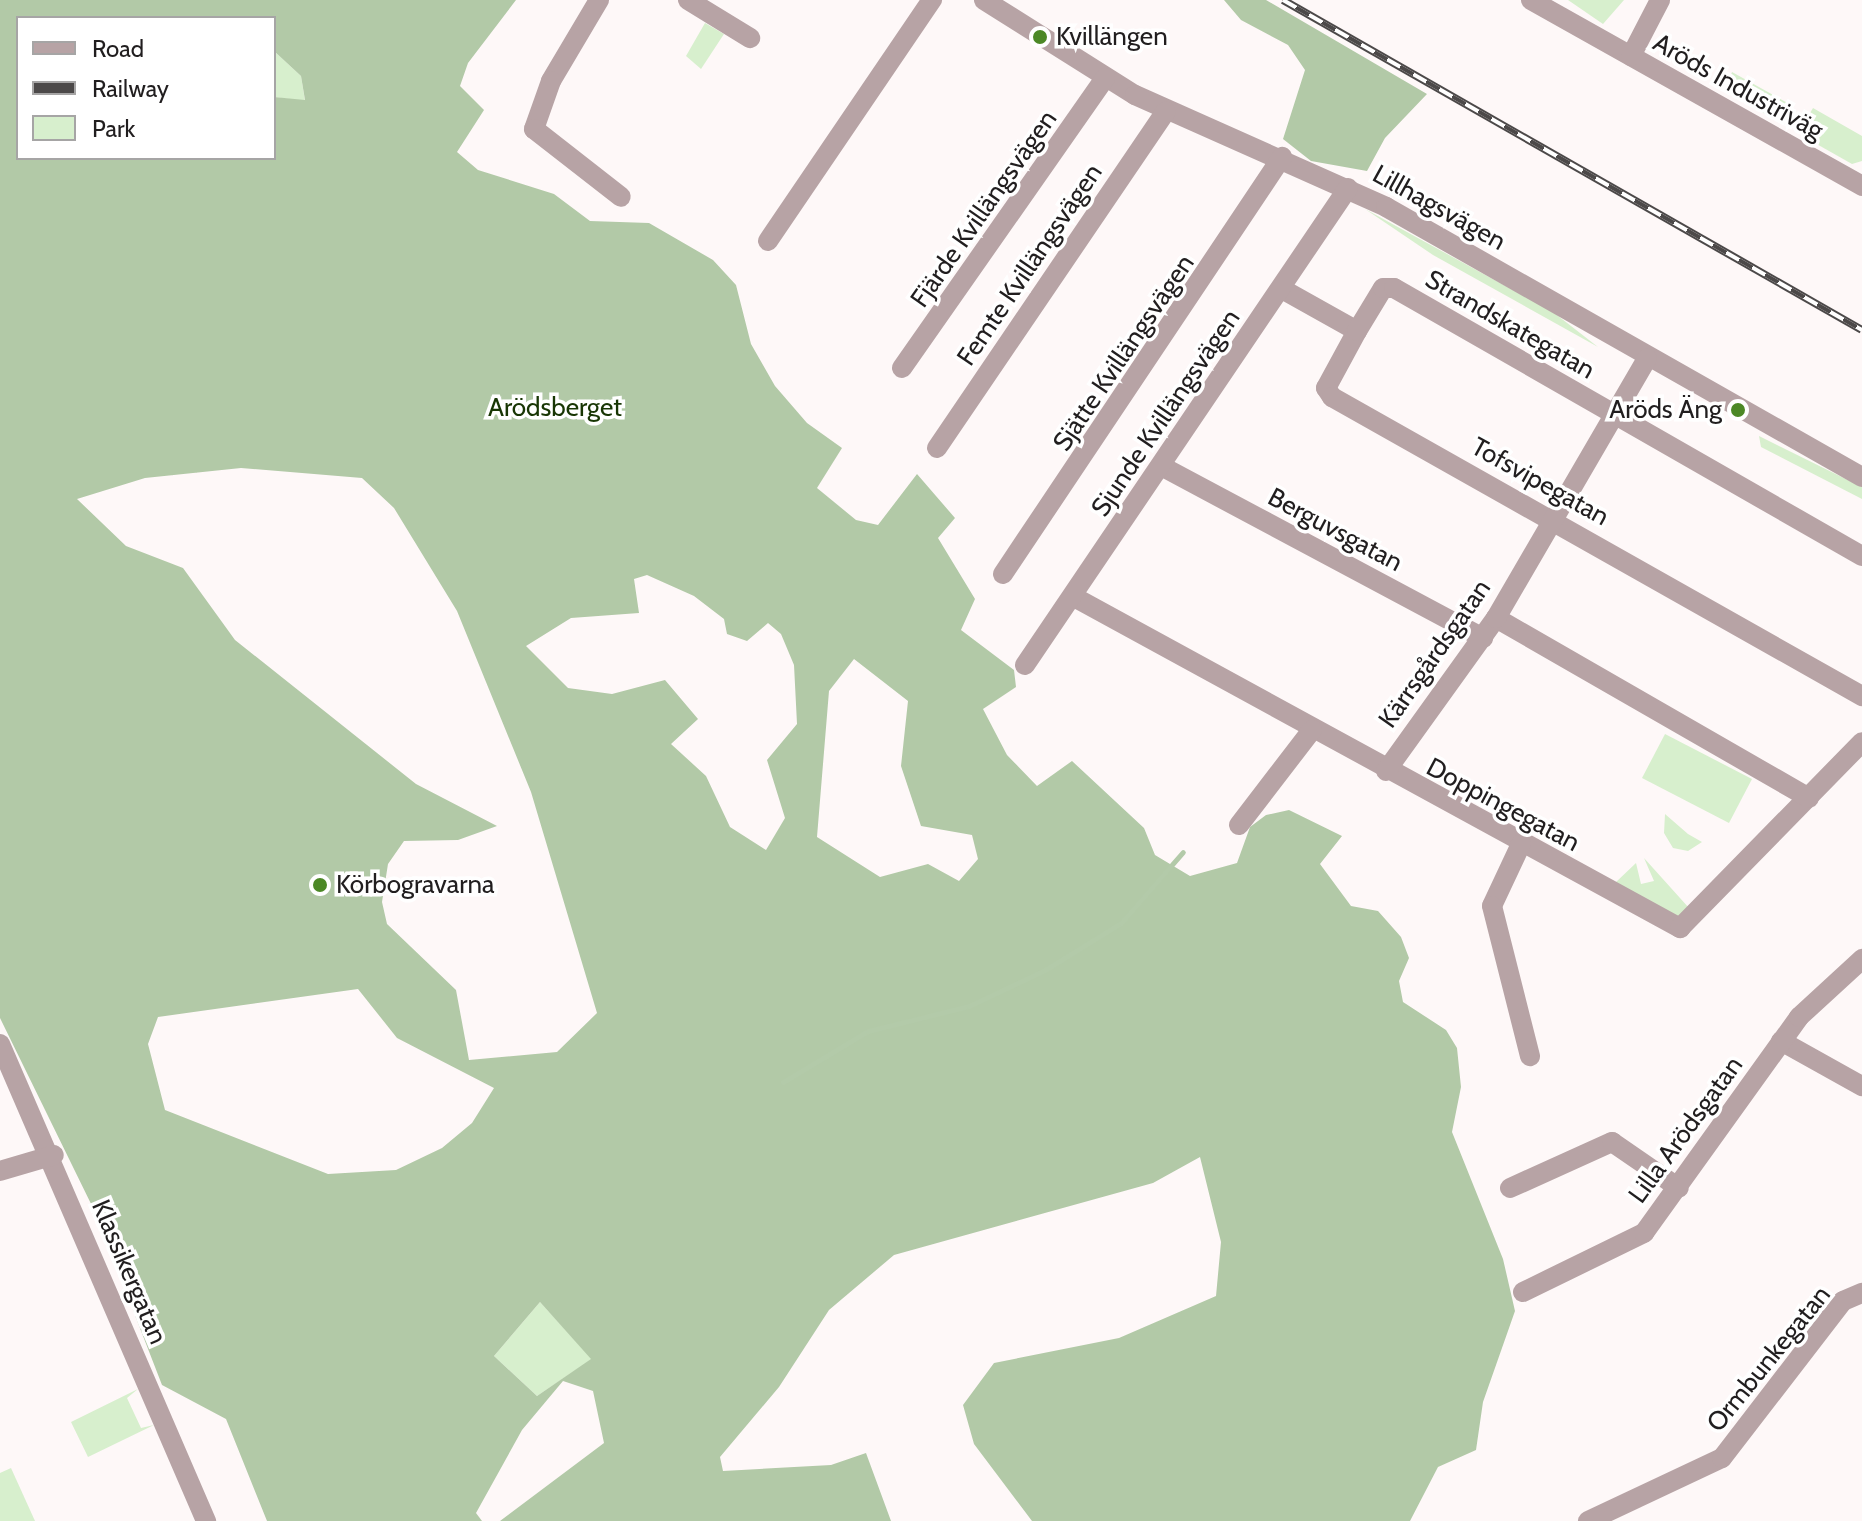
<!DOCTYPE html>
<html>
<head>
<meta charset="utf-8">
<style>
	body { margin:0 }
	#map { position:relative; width:1862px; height:1521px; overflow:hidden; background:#fef8f8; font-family:Cabin,sans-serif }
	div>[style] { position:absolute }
	.green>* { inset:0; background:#d7efcd }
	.forest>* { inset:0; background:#b2c9a7 }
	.stream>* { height:5px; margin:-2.5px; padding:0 2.5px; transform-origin:2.5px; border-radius:2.5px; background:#b3caa9 }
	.minor>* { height:20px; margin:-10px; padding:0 10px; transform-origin:10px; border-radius:10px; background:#b7a3a5 }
	.rail>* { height:8px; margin-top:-4px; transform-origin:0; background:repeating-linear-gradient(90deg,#fff 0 15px,#4c4949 0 30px); box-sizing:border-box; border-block:2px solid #4c4949 }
	.dots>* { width:22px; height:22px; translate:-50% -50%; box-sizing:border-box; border:4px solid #fff; border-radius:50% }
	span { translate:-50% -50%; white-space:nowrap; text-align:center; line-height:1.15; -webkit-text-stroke:7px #fff; paint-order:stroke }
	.poi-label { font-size:26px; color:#211e1f }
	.left { translate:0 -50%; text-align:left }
	.right { translate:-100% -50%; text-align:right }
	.street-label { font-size:26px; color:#211e1f }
	.park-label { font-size:26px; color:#183604 }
	.legend { position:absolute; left:16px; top:16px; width:260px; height:144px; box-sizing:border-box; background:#fff; border:2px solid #a6a5a5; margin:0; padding:10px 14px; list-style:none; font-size:24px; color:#211e1f }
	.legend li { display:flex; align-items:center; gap:16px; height:40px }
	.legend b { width:40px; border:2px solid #a6a5a5 }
</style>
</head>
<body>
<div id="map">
	<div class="green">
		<i style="clip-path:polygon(1568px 0,1624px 0,1603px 24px)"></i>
		<i style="clip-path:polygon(705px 23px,724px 34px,701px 69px,686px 56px)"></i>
		<i style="clip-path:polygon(274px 51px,301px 76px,305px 101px,274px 97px)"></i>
		<i style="clip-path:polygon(1732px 72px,1793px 106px,1787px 118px,1774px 119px,1725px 91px)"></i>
		<i style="clip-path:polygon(1813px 108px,1862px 136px,1862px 161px,1852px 164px,1806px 138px,1802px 127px)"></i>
		<i style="clip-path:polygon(1365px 209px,1553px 312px,1598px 347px,1433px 255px)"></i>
		<i style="clip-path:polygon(1759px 436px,1862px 487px,1862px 499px,1761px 447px)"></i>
		<i style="clip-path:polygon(1665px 734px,1752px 779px,1729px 823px,1642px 778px)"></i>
		<i style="clip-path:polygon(1665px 814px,1688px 834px,1702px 842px,1688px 851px,1673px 848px,1664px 833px)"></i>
		<i style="clip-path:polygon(1644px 858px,1689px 908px,1679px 919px,1615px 883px,1636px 863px,1641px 884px,1654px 881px)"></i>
		<i style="clip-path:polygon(540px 1302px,592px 1359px,537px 1396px,494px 1356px)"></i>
		<i style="clip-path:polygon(138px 1389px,127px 1398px,141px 1428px,154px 1425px,88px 1457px,71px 1422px)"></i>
		<i style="clip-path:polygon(11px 1468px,35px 1521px,0 1521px,0 1473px)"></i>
	</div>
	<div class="forest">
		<i style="clip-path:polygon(evenodd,0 0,516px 0,468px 63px,460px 86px,484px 110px,457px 152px,478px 170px,554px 194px,590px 221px,649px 223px,713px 260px,736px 285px,751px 344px,775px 386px,807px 423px,842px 448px,817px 488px,856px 520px,878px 525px,917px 474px,955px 518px,938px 538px,975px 599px,961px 630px,1014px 670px,1016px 687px,983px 709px,1007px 755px,1037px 786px,1072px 761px,1144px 828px,1155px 855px,1190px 876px,1237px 863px,1250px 827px,1266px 815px,1289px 810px,1342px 836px,1320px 864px,1351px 906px,1378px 911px,1401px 937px,1409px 958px,1399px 981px,1403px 1002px,1446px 1030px,1457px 1048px,1461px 1087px,1452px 1132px,1503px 1259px,1515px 1311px,1483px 1402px,1476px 1450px,1438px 1467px,1410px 1521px,1032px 1521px,974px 1444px,963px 1405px,994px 1363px,1119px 1338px,1216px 1296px,1221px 1242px,1200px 1157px,1153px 1183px,894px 1255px,829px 1310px,779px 1387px,720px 1457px,723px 1471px,831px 1465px,866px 1453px,891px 1521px,500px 1521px,604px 1443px,593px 1391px,563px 1381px,522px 1430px,476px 1513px,482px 1521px,267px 1521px,226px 1419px,162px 1385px,95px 1212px,0 1018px,0 0,18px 18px,274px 18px,274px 51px,301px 76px,305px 100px,274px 97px,274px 158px,18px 158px,18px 18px,0 0,241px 468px,362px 478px,394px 508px,457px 611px,531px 792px,597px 1013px,557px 1052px,469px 1060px,456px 990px,387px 924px,382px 902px,388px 864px,404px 841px,458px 840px,497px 826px,416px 784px,235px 640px,183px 568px,126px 546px,77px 499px,145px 478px,241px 468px,0 0,647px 575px,694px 596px,724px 619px,727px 634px,747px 641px,768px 623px,781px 634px,794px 665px,797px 724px,767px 760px,785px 818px,766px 850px,730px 827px,706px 776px,671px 744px,698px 719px,665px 680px,612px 694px,568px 688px,526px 646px,571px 618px,639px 613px,634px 579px,647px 575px,0 0,854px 659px,908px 701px,901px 766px,921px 826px,972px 835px,978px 859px,959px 881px,928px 864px,880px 877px,817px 837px,829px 691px,854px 659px,0 0,358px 989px,397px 1038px,494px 1088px,472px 1123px,442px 1148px,396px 1170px,328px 1174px,165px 1110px,148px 1044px,158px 1017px,358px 989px,0 0,540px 1302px,591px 1359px,537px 1396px,494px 1356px,540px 1302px)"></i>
		<i style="clip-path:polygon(1224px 0,1266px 0,1427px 94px,1385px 138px,1367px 171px,1311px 161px,1283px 139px,1305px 70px,1288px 45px,1241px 20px)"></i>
	</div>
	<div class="stream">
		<i style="left:783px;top:1082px;width:99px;rotate:-31deg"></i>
		<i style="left:868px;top:1031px;width:104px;rotate:-13.9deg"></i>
		<i style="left:969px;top:1006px;width:84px;rotate:-25.3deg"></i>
		<i style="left:1045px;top:970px;width:89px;rotate:-31.7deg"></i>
		<i style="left:1121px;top:923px;width:94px;rotate:-48.9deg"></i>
	</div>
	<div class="minor">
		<i style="left:599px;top:0;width:94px;rotate:120.7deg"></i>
		<i style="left:551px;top:81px;width:51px;rotate:109.5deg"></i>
		<i style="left:534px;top:129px;width:110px;rotate:38deg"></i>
		<i style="left:688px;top:0;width:73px;rotate:31.5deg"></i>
		<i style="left:984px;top:0;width:178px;rotate:32.2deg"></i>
		<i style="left:1135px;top:95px;width:275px;rotate:24deg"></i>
		<i style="left:1386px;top:207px;width:547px;rotate:29.56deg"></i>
		<i style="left:1531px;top:0;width:380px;rotate:29.3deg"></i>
		<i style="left:1631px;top:56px;width:63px;rotate:-62.6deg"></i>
		<i style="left:768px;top:241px;width:292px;rotate:-55.8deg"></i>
		<i style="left:1282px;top:289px;width:86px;rotate:29.2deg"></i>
		<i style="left:1357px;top:331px;width:65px;rotate:118.5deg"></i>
		<i style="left:1326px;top:388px;width:11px;rotate:56deg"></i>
		<i style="left:1332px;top:397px;width:609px;rotate:29.43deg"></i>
		<i style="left:1357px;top:331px;width:50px;rotate:-58.8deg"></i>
		<i style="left:1383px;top:288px;width:11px"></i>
		<i style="left:1394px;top:288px;width:539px;rotate:29.8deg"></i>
		<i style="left:902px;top:368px;width:354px;rotate:-55deg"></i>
		<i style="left:937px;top:448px;width:407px;rotate:-55.8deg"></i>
		<i style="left:1163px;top:467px;width:363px;rotate:28.1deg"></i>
		<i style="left:1003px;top:574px;width:502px;rotate:-56.21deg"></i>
		<i style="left:1074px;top:597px;width:691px;rotate:28.64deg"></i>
		<i style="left:1680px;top:928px;width:260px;rotate:-45.6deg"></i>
		<i style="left:1496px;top:618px;width:361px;rotate:29.9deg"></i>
		<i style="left:1025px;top:665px;width:576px;rotate:-55.9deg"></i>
		<i style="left:1386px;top:771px;width:188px;rotate:-54.3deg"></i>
		<i style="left:1496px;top:618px;width:300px;rotate:-59.8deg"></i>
		<i style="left:1239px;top:825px;width:120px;rotate:-52.5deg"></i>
		<i style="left:1521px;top:844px;width:68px;rotate:115.1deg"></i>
		<i style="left:1492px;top:906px;width:155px;rotate:75.8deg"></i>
		<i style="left:1781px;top:1041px;width:93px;rotate:29.1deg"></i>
		<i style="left:0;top:1044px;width:520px;rotate:66.64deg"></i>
		<i style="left:0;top:1171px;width:56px;rotate:-16.5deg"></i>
		<i style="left:1510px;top:1188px;width:112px;rotate:-24.3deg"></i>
		<i style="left:1612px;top:1142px;width:81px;rotate:34.5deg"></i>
		<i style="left:1523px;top:1292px;width:135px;rotate:-26deg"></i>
		<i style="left:1644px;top:1233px;width:266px;rotate:-54.3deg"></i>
		<i style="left:1799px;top:1017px;width:86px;rotate:-42.6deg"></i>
		<i style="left:1588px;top:1521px;width:148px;rotate:-25.2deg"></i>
		<i style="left:1722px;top:1458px;width:198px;rotate:-52.4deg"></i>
		<i style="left:1843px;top:1301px;width:21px;rotate:-23deg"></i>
	</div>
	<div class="rail">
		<i style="left:1283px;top:0;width:666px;rotate:29.68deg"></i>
	</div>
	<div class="dots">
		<i style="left:1040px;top:37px;background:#4c8826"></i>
		<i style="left:1738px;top:410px;background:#4c8826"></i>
		<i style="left:320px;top:885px;background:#4c8826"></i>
	</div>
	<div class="poi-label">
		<span class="left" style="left:1056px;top:37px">Kvillängen</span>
		<span class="right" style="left:1722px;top:410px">Aröds Äng</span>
		<span class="left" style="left:336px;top:885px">Körbogravarna</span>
	</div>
	<div class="street-label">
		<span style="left:1738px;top:87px;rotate:29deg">Aröds Industriväg</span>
		<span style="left:1439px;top:208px;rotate:29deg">Lillhagsvägen</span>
		<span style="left:984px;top:209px;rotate:-55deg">Fjärde Kvillängsvägen</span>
		<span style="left:1030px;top:265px;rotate:-56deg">Femte Kvillängsvägen</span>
		<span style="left:1510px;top:325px;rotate:30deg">Strandskategatan</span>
		<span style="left:1124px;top:353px;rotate:-56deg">Sjätte Kvillängsvägen</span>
		<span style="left:1166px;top:413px;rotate:-56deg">Sjunde Kvillängsvägen</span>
		<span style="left:1540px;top:482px;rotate:29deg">Tofsvipegatan</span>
		<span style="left:1335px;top:530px;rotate:28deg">Berguvsgatan</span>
		<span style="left:1435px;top:654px;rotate:-55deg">Kärrsgårdsgatan</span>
		<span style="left:1503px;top:805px;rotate:28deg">Doppingegatan</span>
		<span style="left:1686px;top:1130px;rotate:-54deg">Lilla Arödsgatan</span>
		<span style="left:129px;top:1272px;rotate:67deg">Klassikergatan</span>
		<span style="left:1769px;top:1359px;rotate:-51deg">Ormbunkegatan</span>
	</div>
	<div class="park-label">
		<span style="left:555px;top:408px">Arödsberget</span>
	</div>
	<ul class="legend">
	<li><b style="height:10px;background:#b7a3a5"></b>Road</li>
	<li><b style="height:10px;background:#4c4949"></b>Railway</li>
	<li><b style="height:22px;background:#d7efcd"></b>Park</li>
	</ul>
</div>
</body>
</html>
